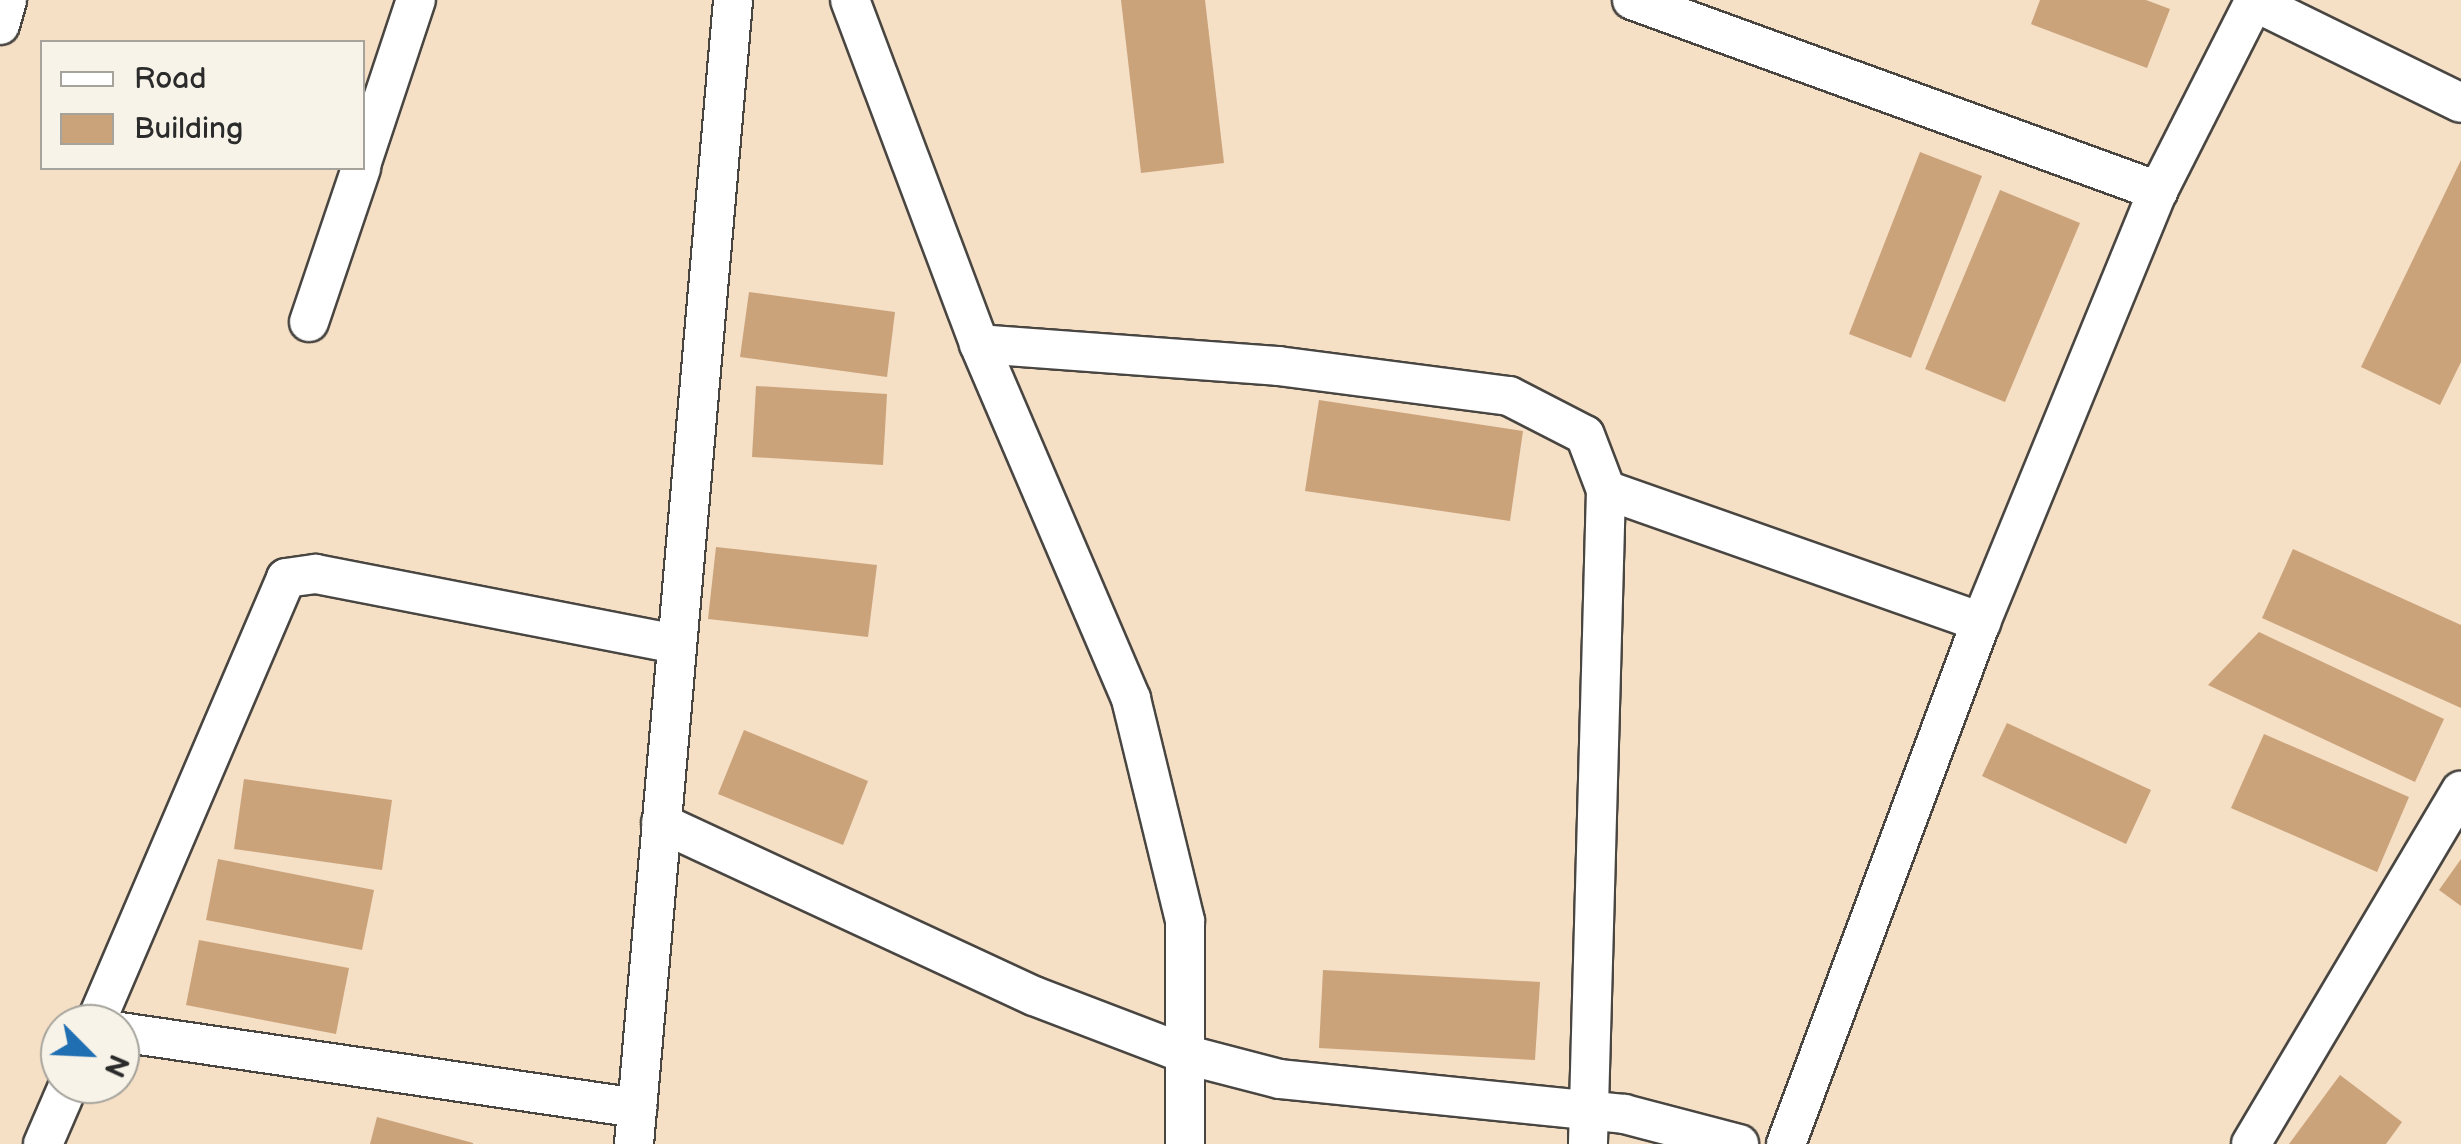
<!DOCTYPE html>
<html>
<head>
<meta charset="utf-8">
<style>
	body { margin:0 }
	#map { position:relative; width:2461px; height:1144px; overflow:hidden; background:#f5dfc5; font-family:"Balsamiq Sans",sans-serif }
	div>[style] { position:absolute }
	.building>* { inset:0; background:#cba37b }
	.roads { filter:drop-shadow(2px 0 #494642) drop-shadow(-2px 0 #494642) drop-shadow(0 2px #494642) drop-shadow(0 -2px #494642) }
	.street>* { height:38px; margin:-19px; padding:0 19px; transform-origin:19px; border-radius:19px; background:#fff }
	span { translate:-50% -50%; white-space:nowrap; text-align:center; line-height:1.15; -webkit-text-stroke:9px #f7f3e8; paint-order:stroke }
	.legend { position:absolute; left:40px; top:40px; width:325px; height:130px; box-sizing:border-box; background:#f7f3e8; border:2px solid #a5a39c; margin:0; padding:12px 18px; list-style:none; font-size:30px; color:#2b2b2b }
	.legend li { display:flex; align-items:center; gap:20px; height:50px }
	.legend b { width:50px; border:2px solid #a5a39c }
	.north { position:absolute; left:40px; top:1004px; width:100px; height:100px; box-sizing:border-box; background:#f7f3e8; border:2px solid #a5a39c; border-radius:50%; rotate:114deg; font-size:28px; font-weight:700; line-height:40px; text-align:center; color:#2b2b2b }
	.north::after { content:''; display:block; margin:auto; width:35px; height:45px; background:#1f6fb2; clip-path:polygon(50% 0,100% 100%,50% 72%,0 100%) }
</style>
</head>
<body>
<div id="map">
	<div class="building">
		<i style="clip-path:polygon(1121px 0,1205px 0,1224px 163px,1141px 173px)"></i>
		<i style="clip-path:polygon(2040px 0,2146px 0,2170px 9px,2147px 68px,2031px 24px)"></i>
		<i style="clip-path:polygon(1920px 152px,1982px 176px,1911px 358px,1849px 334px)"></i>
		<i style="clip-path:polygon(2461px 160px,2461px 362px,2440px 405px,2361px 367px)"></i>
		<i style="clip-path:polygon(2000px 190px,2080px 223px,2005px 402px,1925px 369px)"></i>
		<i style="clip-path:polygon(749px 292px,895px 312px,887px 377px,740px 357px)"></i>
		<i style="clip-path:polygon(756px 386px,887px 394px,883px 465px,752px 457px)"></i>
		<i style="clip-path:polygon(1319px 400px,1523px 431px,1510px 521px,1305px 491px)"></i>
		<i style="clip-path:polygon(716px 547px,877px 565px,868px 637px,708px 619px)"></i>
		<i style="clip-path:polygon(2293px 549px,2461px 625px,2461px 708px,2262px 618px)"></i>
		<i style="clip-path:polygon(2259px 632px,2444px 719px,2415px 782px,2208px 685px)"></i>
		<i style="clip-path:polygon(2007px 723px,2151px 790px,2126px 844px,1982px 776px)"></i>
		<i style="clip-path:polygon(744px 730px,868px 781px,843px 845px,718px 794px)"></i>
		<i style="clip-path:polygon(2264px 734px,2409px 797px,2377px 872px,2231px 808px)"></i>
		<i style="clip-path:polygon(244px 779px,392px 800px,382px 870px,234px 849px)"></i>
		<i style="clip-path:polygon(218px 859px,374px 890px,362px 950px,206px 920px)"></i>
		<i style="clip-path:polygon(2461px 859px,2461px 906px,2439px 890px)"></i>
		<i style="clip-path:polygon(199px 940px,349px 968px,336px 1034px,186px 1005px)"></i>
		<i style="clip-path:polygon(1323px 970px,1540px 982px,1535px 1060px,1319px 1048px)"></i>
		<i style="clip-path:polygon(2340px 1075px,2402px 1122px,2386px 1144px,2289px 1144px)"></i>
		<i style="clip-path:polygon(377px 1117px,473px 1143px,473px 1144px,370px 1144px)"></i>
	</div>
	<div class="roads">
		<div class="street">
			<i style="left:850px;top:0;width:367px;rotate:69.4deg"></i>
			<i style="left:979px;top:344px;width:386px;rotate:66.8deg"></i>
			<i style="left:1131px;top:699px;width:228px;rotate:76.3deg"></i>
			<i style="left:1185px;top:921px;width:223px;rotate:90deg"></i>
			<i style="left:1632px;top:0;width:560px;rotate:19.96deg"></i>
			<i style="left:2255px;top:2px;width:229px;rotate:26.1deg"></i>
			<i style="left:0;top:25px;width:26px;rotate:-74deg"></i>
			<i style="left:362px;top:162px;width:171px;rotate:-71.6deg"></i>
			<i style="left:309px;top:322px;width:163px;rotate:-71.3deg"></i>
			<i style="left:979px;top:344px;width:300px;rotate:4.2deg"></i>
			<i style="left:1278px;top:366px;width:233px;rotate:7.4deg"></i>
			<i style="left:1509px;top:396px;width:85px;rotate:27.2deg"></i>
			<i style="left:1585px;top:435px;width:59px;rotate:69.1deg"></i>
			<i style="left:1606px;top:490px;width:654px;rotate:91.58deg"></i>
			<i style="left:1606px;top:490px;width:398px;rotate:19.4deg"></i>
			<i style="left:661px;top:823px;width:411px;rotate:24.9deg"></i>
			<i style="left:1034px;top:996px;width:168px;rotate:20.9deg"></i>
			<i style="left:1191px;top:1056px;width:92px;rotate:14.5deg"></i>
			<i style="left:1280px;top:1079px;width:346px;rotate:5.8deg"></i>
			<i style="left:1624px;top:1114px;width:119px;rotate:14.6deg"></i>
			<i style="left:95px;top:1024px;width:485px;rotate:-66.8deg"></i>
			<i style="left:286px;top:578px;width:30px;rotate:-8deg"></i>
			<i style="left:316px;top:574px;width:367px;rotate:11deg"></i>
			<i style="left:120px;top:1032px;width:523px;rotate:8.36deg"></i>
			<i style="left:43px;top:1144px;width:65px;rotate:-66.6deg"></i>
			<i style="left:634px;top:1144px;width:1148px;rotate:-85.05deg"></i>
			<i style="left:1786px;top:1144px;width:557px;rotate:-69.52deg"></i>
			<i style="left:1981px;top:622px;width:466px;rotate:-67.7deg"></i>
			<i style="left:2158px;top:191px;width:214px;rotate:-63.1deg"></i>
			<i style="left:2251px;top:1144px;width:411px;rotate:-59.3deg"></i>
		</div>
	</div>
	<ul class="legend">
	<li><b style="height:12px;background:#fff"></b>Road</li>
	<li><b style="height:28px;background:#cba37b"></b>Building</li>
	</ul>
	<div class="north">N</div>
</div>
</body>
</html>
